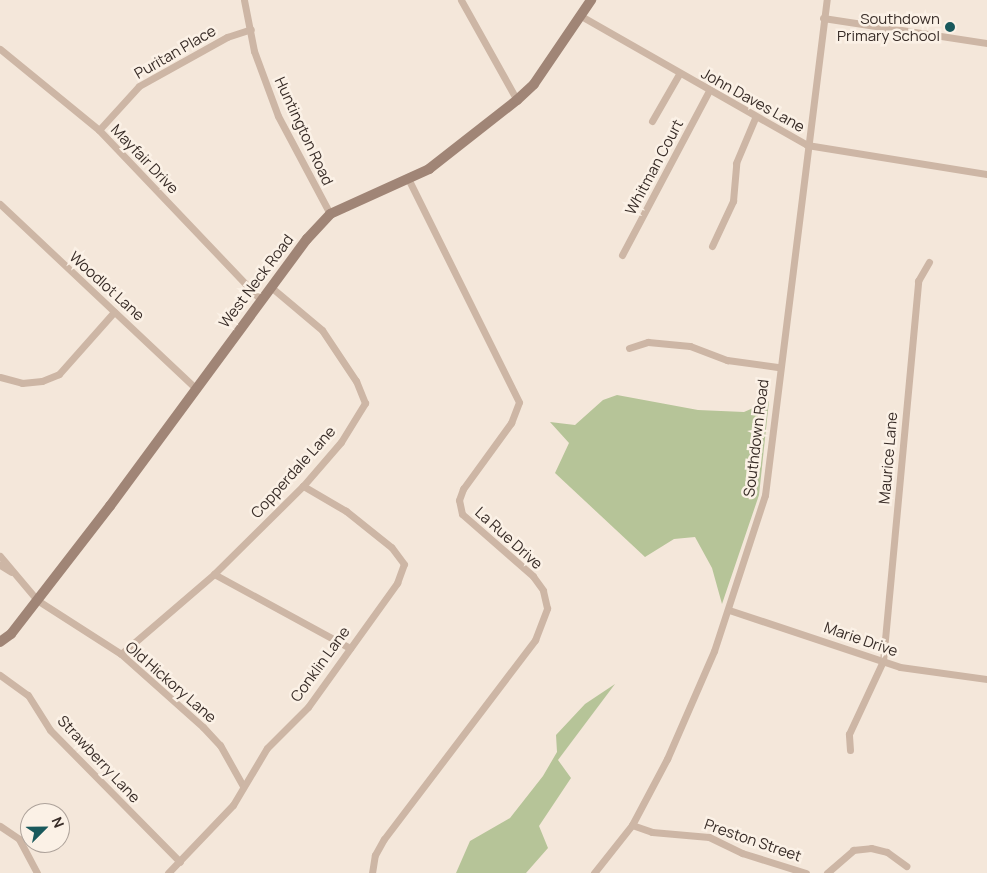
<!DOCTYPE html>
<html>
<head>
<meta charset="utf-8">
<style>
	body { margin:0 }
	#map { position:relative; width:987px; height:873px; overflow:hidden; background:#f4e7da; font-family:Manrope,sans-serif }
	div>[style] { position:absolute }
	.green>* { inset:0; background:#b6c498 }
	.street>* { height:7px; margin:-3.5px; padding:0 3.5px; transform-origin:3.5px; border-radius:3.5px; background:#cdb6a5 }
	.secondary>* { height:10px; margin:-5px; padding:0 5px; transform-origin:5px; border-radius:5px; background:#a08576 }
	.dots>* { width:14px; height:14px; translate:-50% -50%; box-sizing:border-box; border:2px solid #fbf1e6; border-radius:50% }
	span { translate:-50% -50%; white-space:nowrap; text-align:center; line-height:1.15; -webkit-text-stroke:5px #fbf1e6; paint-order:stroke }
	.poi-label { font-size:15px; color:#382c27 }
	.right { translate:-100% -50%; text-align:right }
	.street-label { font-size:15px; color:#382c27 }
	.north { position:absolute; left:20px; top:803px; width:50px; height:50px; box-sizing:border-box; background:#fbf1e6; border:1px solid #ada29a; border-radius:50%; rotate:67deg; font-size:14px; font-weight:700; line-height:20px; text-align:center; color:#382c27 }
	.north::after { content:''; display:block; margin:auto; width:18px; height:22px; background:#19595c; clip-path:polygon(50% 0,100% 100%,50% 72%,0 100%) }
</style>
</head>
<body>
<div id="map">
	<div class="green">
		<i style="clip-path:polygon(617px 395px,698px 410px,744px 412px,769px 401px,759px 495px,722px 604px,712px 568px,695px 537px,674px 539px,645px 557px,555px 473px,569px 443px,550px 422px,575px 425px,603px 400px)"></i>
		<i style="clip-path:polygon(615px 684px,558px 760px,571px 778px,539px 826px,548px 848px,526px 873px,456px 873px,470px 841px,510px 818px,543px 776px,557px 752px,556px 735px,585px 704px)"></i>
	</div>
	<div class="street">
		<i style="left:244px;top:0;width:52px;rotate:78.9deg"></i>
		<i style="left:254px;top:51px;width:69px;rotate:69.7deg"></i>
		<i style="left:278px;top:116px;width:111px;rotate:62deg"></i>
		<i style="left:461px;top:0;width:115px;rotate:60.8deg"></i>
		<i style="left:581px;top:16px;width:260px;rotate:29.7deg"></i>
		<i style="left:807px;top:145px;width:182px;rotate:9.2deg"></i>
		<i style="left:823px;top:18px;width:166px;rotate:8.7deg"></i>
		<i style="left:0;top:49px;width:128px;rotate:39.3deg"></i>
		<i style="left:99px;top:130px;width:235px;rotate:46.4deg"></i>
		<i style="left:652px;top:121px;width:54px;rotate:-60.1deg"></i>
		<i style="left:99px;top:130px;width:59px;rotate:-47.7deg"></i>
		<i style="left:139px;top:86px;width:101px;rotate:-29.1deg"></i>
		<i style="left:227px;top:37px;width:25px;rotate:-18deg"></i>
		<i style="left:0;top:204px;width:268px;rotate:43.3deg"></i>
		<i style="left:712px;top:246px;width:50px;rotate:-65deg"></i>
		<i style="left:733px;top:201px;width:38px;rotate:-85deg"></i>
		<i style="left:736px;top:163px;width:49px;rotate:-67.1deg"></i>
		<i style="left:622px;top:255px;width:186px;rotate:-62.1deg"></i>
		<i style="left:629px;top:348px;width:20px;rotate:-18deg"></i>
		<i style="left:648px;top:342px;width:42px;rotate:5.4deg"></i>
		<i style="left:690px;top:346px;width:40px;rotate:21deg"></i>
		<i style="left:727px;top:360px;width:51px;rotate:7.8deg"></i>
		<i style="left:0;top:377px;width:23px;rotate:15deg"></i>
		<i style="left:22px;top:383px;width:20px;rotate:-6deg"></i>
		<i style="left:42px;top:381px;width:18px;rotate:-22deg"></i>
		<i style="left:59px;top:374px;width:83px;rotate:-48.4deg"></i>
		<i style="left:0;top:556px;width:57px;rotate:49.9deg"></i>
		<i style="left:37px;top:600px;width:100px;rotate:32.7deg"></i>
		<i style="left:121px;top:654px;width:110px;rotate:41.7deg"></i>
		<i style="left:203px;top:727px;width:25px;rotate:47deg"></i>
		<i style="left:220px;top:745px;width:47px;rotate:60.7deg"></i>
		<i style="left:0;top:565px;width:13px;rotate:32deg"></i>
		<i style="left:214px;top:574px;width:155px;rotate:28.6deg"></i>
		<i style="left:729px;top:610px;width:180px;rotate:18.4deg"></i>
		<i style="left:900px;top:667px;width:88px;rotate:7.9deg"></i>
		<i style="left:121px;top:654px;width:123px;rotate:-40.7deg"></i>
		<i style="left:214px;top:574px;width:125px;rotate:-44.7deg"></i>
		<i style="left:303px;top:486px;width:58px;rotate:-49.2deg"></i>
		<i style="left:341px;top:442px;width:46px;rotate:-58.4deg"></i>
		<i style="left:365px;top:403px;width:24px;rotate:-112deg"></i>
		<i style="left:356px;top:381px;width:61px;rotate:-123.7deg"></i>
		<i style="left:322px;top:330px;width:67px;rotate:-139.9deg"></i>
		<i style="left:0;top:675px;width:34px;rotate:36deg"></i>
		<i style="left:28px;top:695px;width:41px;rotate:57.8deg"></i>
		<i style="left:50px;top:730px;width:185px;rotate:45.4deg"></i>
		<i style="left:850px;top:750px;width:16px;rotate:-94deg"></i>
		<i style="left:849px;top:734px;width:81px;rotate:-65deg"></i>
		<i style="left:883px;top:661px;width:382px;rotate:-84.7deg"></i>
		<i style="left:918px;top:281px;width:22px;rotate:-60deg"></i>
		<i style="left:632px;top:825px;width:21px;rotate:19deg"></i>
		<i style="left:652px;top:832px;width:57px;rotate:5deg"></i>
		<i style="left:709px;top:837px;width:37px;rotate:26deg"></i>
		<i style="left:742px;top:853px;width:67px;rotate:17.4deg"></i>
		<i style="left:0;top:826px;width:23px;rotate:34deg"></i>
		<i style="left:19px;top:839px;width:38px;rotate:62deg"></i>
		<i style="left:168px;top:873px;width:94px;rotate:-46.3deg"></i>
		<i style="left:233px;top:805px;width:66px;rotate:-59.2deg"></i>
		<i style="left:267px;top:748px;width:58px;rotate:-45deg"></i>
		<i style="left:308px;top:707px;width:153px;rotate:-54.3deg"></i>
		<i style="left:397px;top:583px;width:20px;rotate:-70deg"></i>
		<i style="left:404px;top:564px;width:21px;rotate:-127deg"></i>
		<i style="left:391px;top:547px;width:58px;rotate:-141.3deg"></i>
		<i style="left:346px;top:511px;width:50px;rotate:-149.8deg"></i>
		<i style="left:372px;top:873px;width:18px;rotate:-81deg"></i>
		<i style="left:375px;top:855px;width:18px;rotate:-61deg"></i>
		<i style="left:384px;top:839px;width:250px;rotate:-52.8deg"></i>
		<i style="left:535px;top:640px;width:34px;rotate:-69deg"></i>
		<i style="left:547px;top:608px;width:18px;rotate:-103deg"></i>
		<i style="left:543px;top:590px;width:17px;rotate:-126deg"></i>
		<i style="left:533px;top:576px;width:94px;rotate:-138.9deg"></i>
		<i style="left:462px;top:514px;width:14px;rotate:-102deg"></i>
		<i style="left:459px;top:500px;width:12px;rotate:-70deg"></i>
		<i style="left:463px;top:489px;width:82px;rotate:-54deg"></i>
		<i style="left:511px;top:423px;width:22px;rotate:-69deg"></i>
		<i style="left:519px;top:402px;width:248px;rotate:-116.4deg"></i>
		<i style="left:594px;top:873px;width:61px;rotate:-51.6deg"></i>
		<i style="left:632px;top:825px;width:75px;rotate:-62.1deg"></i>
		<i style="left:667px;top:759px;width:118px;rotate:-66.5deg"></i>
		<i style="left:714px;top:651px;width:164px;rotate:-71.9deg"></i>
		<i style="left:765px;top:495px;width:499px;rotate:-82.9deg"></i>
		<i style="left:827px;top:873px;width:35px;rotate:-41deg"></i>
		<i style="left:853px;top:850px;width:18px;rotate:-6deg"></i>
		<i style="left:871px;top:848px;width:16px;rotate:14deg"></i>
		<i style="left:887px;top:852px;width:24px;rotate:36deg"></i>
	</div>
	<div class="secondary">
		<i style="left:0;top:642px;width:14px;rotate:-36deg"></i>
		<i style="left:11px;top:634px;width:162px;rotate:-52.3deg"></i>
		<i style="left:110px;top:506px;width:332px;rotate:-53.6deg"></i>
		<i style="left:307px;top:239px;width:34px;rotate:-47deg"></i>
		<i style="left:330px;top:214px;width:109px;rotate:-24.4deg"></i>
		<i style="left:429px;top:169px;width:112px;rotate:-38.1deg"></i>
		<i style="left:517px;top:100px;width:23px;rotate:-43deg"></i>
		<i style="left:534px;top:84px;width:102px;rotate:-55.8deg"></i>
	</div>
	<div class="dots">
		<i style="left:950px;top:27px;background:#19595c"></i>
	</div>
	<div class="poi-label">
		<span class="right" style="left:940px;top:27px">Southdown<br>Primary School</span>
	</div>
	<div class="street-label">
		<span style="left:175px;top:52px;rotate:-30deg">Puritan Place</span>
		<span style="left:753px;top:100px;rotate:29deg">John Daves Lane</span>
		<span style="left:304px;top:131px;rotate:65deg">Huntington Road</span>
		<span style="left:145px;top:159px;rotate:46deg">Mayfair Drive</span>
		<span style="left:654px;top:167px;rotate:-62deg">Whitman Court</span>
		<span style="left:256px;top:281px;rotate:-53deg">West Neck Road</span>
		<span style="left:107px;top:286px;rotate:42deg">Woodlot Lane</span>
		<span style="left:756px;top:438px;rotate:-83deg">Southdown Road</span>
		<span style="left:888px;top:458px;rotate:-85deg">Maurice Lane</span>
		<span style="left:293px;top:472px;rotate:-48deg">Copperdale Lane</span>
		<span style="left:509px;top:538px;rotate:42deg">La Rue Drive</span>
		<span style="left:861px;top:639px;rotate:19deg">Marie Drive</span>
		<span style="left:320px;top:664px;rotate:-54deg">Conklin Lane</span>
		<span style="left:171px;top:682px;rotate:41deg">Old Hickory Lane</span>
		<span style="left:99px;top:759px;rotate:47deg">Strawberry Lane</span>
		<span style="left:753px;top:840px;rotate:19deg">Preston Street</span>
	</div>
	<div class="north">N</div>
</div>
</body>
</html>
